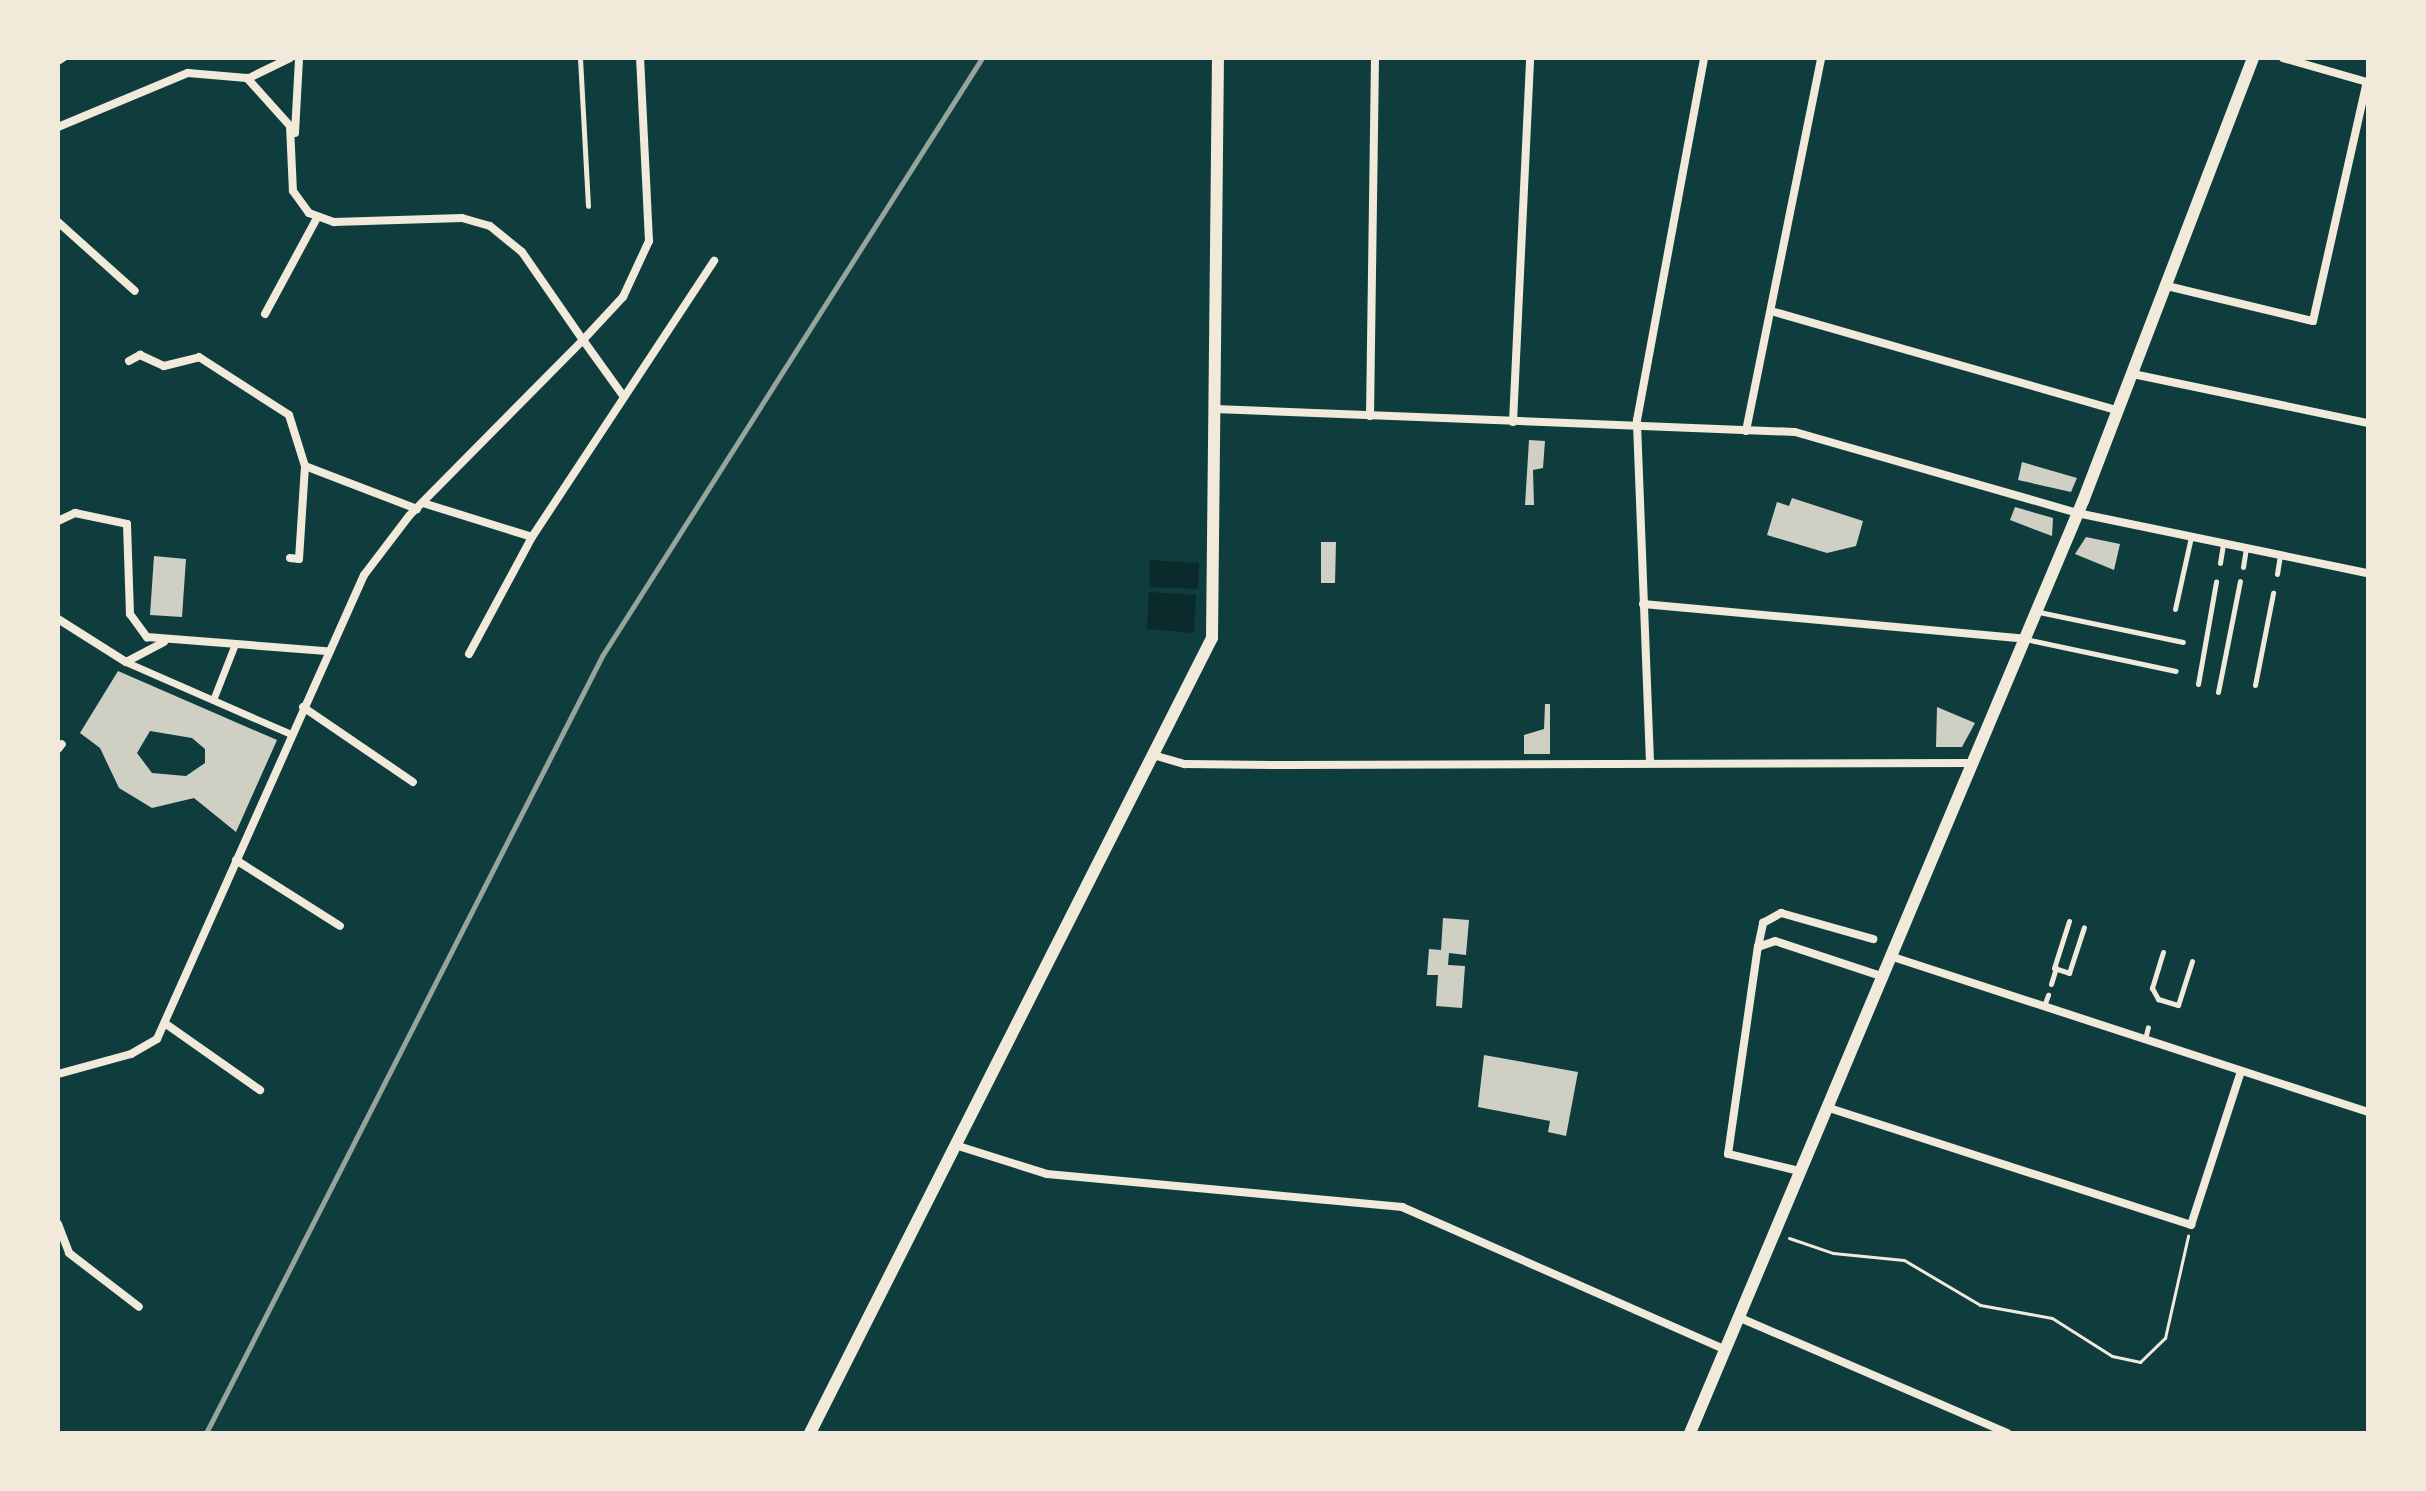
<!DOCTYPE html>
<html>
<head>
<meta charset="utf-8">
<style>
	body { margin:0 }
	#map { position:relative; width:2426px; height:1491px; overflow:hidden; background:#0f3d3e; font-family:Helvetica,sans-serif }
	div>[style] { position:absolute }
	.water>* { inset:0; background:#0a2a2b }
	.building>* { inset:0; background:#cfcfc3 }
	.path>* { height:3px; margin:-1.5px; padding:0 1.5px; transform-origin:1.5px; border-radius:1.5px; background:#f1e9da }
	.service>* { height:5px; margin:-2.5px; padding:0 2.5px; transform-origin:2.5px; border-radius:2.5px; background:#f1e9da }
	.pedestrian>* { height:7px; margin:-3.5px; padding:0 3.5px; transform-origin:3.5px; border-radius:3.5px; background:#f1e9da }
	.minor>* { height:8px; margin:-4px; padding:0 4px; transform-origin:4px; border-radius:4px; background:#f1e9da }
	.tertiary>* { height:12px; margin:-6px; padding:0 6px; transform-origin:6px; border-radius:6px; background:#f1e9da }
	.rail>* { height:5px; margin:-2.5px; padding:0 2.5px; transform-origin:2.5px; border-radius:2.5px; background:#97a49c }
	span { translate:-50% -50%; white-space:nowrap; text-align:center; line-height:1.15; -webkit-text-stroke:6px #f1e9da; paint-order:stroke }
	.frame { position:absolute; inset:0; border:60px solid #f1e9da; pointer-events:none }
</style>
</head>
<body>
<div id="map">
	<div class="water">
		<i style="clip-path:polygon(1150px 560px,1199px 563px,1198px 589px,1149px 587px)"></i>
		<i style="clip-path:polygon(1149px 592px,1196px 595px,1194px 633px,1147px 629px)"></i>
	</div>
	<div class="building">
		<i style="clip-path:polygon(1529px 440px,1545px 441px,1543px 468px,1533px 470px,1534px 505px,1525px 505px)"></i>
		<i style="clip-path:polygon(2022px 462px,2077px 478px,2071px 492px,2018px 480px)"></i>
		<i style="clip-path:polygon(1792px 498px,1863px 521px,1856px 546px,1827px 553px,1767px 535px,1777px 502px,1789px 506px)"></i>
		<i style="clip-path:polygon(2015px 507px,2053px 518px,2052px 536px,2010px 520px)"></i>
		<i style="clip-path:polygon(2086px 537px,2120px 544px,2114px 570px,2075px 554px)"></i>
		<i style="clip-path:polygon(1321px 542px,1336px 542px,1335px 583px,1321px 583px)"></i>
		<i style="clip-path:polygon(154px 556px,186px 559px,182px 617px,150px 615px)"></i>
		<i style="clip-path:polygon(evenodd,118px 671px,277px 740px,236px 832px,194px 798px,152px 808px,119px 788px,100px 748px,80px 733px,118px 671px,150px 731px,192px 738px,205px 749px,205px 763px,186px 776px,152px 773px,137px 753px,150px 731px)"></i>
		<i style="clip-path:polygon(1545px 704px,1550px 704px,1550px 754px,1524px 754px,1524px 735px,1544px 729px)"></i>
		<i style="clip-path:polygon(1937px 707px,1975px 723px,1962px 747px,1936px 747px)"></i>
		<i style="clip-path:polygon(1443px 918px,1469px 920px,1466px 955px,1449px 953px,1448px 965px,1465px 966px,1462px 1008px,1436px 1006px,1438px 975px,1427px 975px,1429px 949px,1441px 950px)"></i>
		<i style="clip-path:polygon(1484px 1055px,1578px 1072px,1566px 1136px,1548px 1132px,1550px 1121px,1478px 1107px)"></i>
	</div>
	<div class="path">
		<i style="left:1789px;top:1238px;width:46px;rotate:18.8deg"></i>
		<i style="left:1833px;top:1253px;width:71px;rotate:5.6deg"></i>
		<i style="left:1904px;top:1260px;width:88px;rotate:30.6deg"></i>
		<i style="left:1980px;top:1305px;width:73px;rotate:10.2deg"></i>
		<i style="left:2052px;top:1318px;width:71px;rotate:32.3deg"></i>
		<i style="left:2112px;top:1356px;width:29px;rotate:12deg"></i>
		<i style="left:2140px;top:1362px;width:35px;rotate:-44deg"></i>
		<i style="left:2165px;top:1338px;width:105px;rotate:-77.3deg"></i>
	</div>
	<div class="service">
		<i style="left:580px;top:58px;width:148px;rotate:86.9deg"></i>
		<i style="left:58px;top:62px;width:7px;rotate:-34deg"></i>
		<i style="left:2220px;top:563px;width:19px;rotate:-81deg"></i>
		<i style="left:2243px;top:567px;width:18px;rotate:-81deg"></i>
		<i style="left:2277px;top:574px;width:18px;rotate:-81deg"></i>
		<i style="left:2175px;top:609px;width:74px;rotate:-77.5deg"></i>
		<i style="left:2039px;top:612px;width:147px;rotate:11.8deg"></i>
		<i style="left:2025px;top:639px;width:154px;rotate:12deg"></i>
		<i style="left:2198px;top:684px;width:104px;rotate:-80deg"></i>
		<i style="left:2255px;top:685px;width:94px;rotate:-78.9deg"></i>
		<i style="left:2218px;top:692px;width:113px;rotate:-78.8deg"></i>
		<i style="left:2069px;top:921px;width:49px;rotate:107.7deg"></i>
		<i style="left:2054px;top:968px;width:16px;rotate:18deg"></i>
		<i style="left:2069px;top:973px;width:48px;rotate:-71.9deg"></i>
		<i style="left:2163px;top:952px;width:38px;rotate:107deg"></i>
		<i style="left:2152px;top:988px;width:13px;rotate:61deg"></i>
		<i style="left:2158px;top:999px;width:21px;rotate:17deg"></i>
		<i style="left:2178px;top:1005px;width:46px;rotate:-72.3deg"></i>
		<i style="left:2051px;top:984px;width:17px;rotate:-73deg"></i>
		<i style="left:2044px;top:1006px;width:12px;rotate:-70deg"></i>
		<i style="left:2145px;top:1039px;width:12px;rotate:-76deg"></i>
	</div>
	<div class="pedestrian">
		<i style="left:126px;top:662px;width:180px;rotate:23.6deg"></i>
		<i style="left:213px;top:700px;width:60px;rotate:-68.6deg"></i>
	</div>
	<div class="minor">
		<i style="left:249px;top:78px;width:46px;rotate:-26deg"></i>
		<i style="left:58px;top:127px;width:141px;rotate:-22.6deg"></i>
		<i style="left:188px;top:73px;width:59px;rotate:4.8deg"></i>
		<i style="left:247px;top:78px;width:64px;rotate:48.1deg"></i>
		<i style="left:290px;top:126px;width:65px;rotate:87.4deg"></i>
		<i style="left:293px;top:191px;width:27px;rotate:54deg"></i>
		<i style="left:309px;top:213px;width:27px;rotate:20deg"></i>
		<i style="left:334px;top:222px;width:128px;rotate:-1.8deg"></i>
		<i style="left:462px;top:218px;width:29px;rotate:16deg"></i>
		<i style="left:490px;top:226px;width:41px;rotate:39.1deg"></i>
		<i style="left:522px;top:252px;width:107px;rotate:55.3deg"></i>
		<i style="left:583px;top:340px;width:247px;rotate:134.7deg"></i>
		<i style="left:409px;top:516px;width:74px;rotate:127.3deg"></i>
		<i style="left:364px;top:575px;width:508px;rotate:114.04deg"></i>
		<i style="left:157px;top:1039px;width:30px;rotate:150deg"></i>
		<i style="left:131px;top:1054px;width:76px;rotate:164.7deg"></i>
		<i style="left:295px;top:133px;width:75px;rotate:-86.9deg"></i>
		<i style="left:58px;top:222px;width:103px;rotate:41.9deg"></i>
		<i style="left:2167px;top:286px;width:150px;rotate:13.5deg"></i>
		<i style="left:2313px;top:321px;width:245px;rotate:-77.3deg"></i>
		<i style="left:2367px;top:82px;width:87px;rotate:-164.1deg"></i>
		<i style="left:1771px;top:311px;width:362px;rotate:16deg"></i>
		<i style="left:265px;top:314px;width:109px;rotate:-61.6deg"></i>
		<i style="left:129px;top:361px;width:13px;rotate:-29deg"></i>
		<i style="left:140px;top:355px;width:26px;rotate:25deg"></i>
		<i style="left:164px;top:366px;width:36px;rotate:-14deg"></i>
		<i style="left:199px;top:357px;width:107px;rotate:32.8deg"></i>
		<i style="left:289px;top:415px;width:53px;rotate:72.6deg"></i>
		<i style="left:305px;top:466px;width:120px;rotate:21deg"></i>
		<i style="left:2133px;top:374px;width:240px;rotate:11.8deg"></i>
		<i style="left:624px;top:397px;width:70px;rotate:-125.7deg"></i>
		<i style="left:583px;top:340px;width:59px;rotate:-47.1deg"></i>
		<i style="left:623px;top:297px;width:62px;rotate:-65.1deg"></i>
		<i style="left:649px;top:241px;width:183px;rotate:-92.8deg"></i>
		<i style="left:1215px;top:409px;width:580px;rotate:2.27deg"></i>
		<i style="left:1795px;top:432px;width:293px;rotate:16deg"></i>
		<i style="left:2077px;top:513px;width:297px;rotate:11.7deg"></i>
		<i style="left:1370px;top:416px;width:358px;rotate:-89.2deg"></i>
		<i style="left:1513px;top:422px;width:364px;rotate:-87.3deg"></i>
		<i style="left:1746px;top:431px;width:380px;rotate:-78.6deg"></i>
		<i style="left:423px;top:503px;width:114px;rotate:17.3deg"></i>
		<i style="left:58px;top:521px;width:19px;rotate:-25deg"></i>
		<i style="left:75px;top:513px;width:53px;rotate:11.9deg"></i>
		<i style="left:127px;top:524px;width:90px;rotate:88.1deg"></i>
		<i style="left:130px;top:614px;width:29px;rotate:54deg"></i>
		<i style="left:147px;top:637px;width:180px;rotate:4.5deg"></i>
		<i style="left:290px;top:558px;width:9px;rotate:6deg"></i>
		<i style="left:299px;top:559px;width:93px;rotate:-86.3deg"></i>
		<i style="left:1643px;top:604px;width:384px;rotate:5.2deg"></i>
		<i style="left:58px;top:619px;width:80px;rotate:32.3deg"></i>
		<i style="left:126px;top:662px;width:43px;rotate:-27.8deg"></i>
		<i style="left:469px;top:654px;width:133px;rotate:-61.7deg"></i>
		<i style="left:532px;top:537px;width:331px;rotate:-56.6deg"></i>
		<i style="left:303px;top:707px;width:133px;rotate:34.3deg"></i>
		<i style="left:58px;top:749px;width:6px;rotate:-51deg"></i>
		<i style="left:1153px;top:755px;width:33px;rotate:16deg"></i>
		<i style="left:1185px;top:764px;width:103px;rotate:0.6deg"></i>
		<i style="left:1288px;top:765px;width:683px;rotate:-0.17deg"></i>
		<i style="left:1650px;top:762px;width:342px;rotate:-92.2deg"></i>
		<i style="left:1637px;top:420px;width:368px;rotate:-79.5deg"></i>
		<i style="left:236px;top:860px;width:123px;rotate:32.4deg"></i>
		<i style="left:1758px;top:947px;width:25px;rotate:-78deg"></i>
		<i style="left:1763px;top:923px;width:21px;rotate:-29deg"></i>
		<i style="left:1781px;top:913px;width:96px;rotate:15.8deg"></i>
		<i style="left:1890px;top:956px;width:503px;rotate:18.07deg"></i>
		<i style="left:166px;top:1024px;width:115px;rotate:35.1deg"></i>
		<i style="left:1826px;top:1107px;width:384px;rotate:17.9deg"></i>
		<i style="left:2191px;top:1225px;width:162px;rotate:-72deg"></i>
		<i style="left:955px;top:1145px;width:96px;rotate:17.5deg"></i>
		<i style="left:1047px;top:1174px;width:357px;rotate:5.3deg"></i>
		<i style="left:1402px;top:1207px;width:352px;rotate:23.8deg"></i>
		<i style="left:1799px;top:1171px;width:73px;rotate:-166.5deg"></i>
		<i style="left:1728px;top:1154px;width:209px;rotate:-81.8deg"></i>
		<i style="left:1758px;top:947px;width:18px;rotate:-19deg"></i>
		<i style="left:1775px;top:941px;width:112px;rotate:18.3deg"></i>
		<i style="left:58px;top:1224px;width:31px;rotate:69deg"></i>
		<i style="left:69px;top:1253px;width:88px;rotate:37.6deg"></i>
		<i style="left:1738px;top:1317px;width:293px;rotate:23.3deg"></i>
	</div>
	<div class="tertiary">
		<i style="left:810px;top:1433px;width:891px;rotate:-63.18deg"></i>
		<i style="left:1212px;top:638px;width:580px;rotate:-89.41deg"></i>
		<i style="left:1690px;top:1433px;width:1011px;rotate:-67.14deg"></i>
		<i style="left:2083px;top:501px;width:474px;rotate:-69deg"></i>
	</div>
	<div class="rail">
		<i style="left:206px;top:1433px;width:872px;rotate:-62.99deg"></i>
		<i style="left:602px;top:656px;width:709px;rotate:-57.57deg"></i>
	</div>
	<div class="frame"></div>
</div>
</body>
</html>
